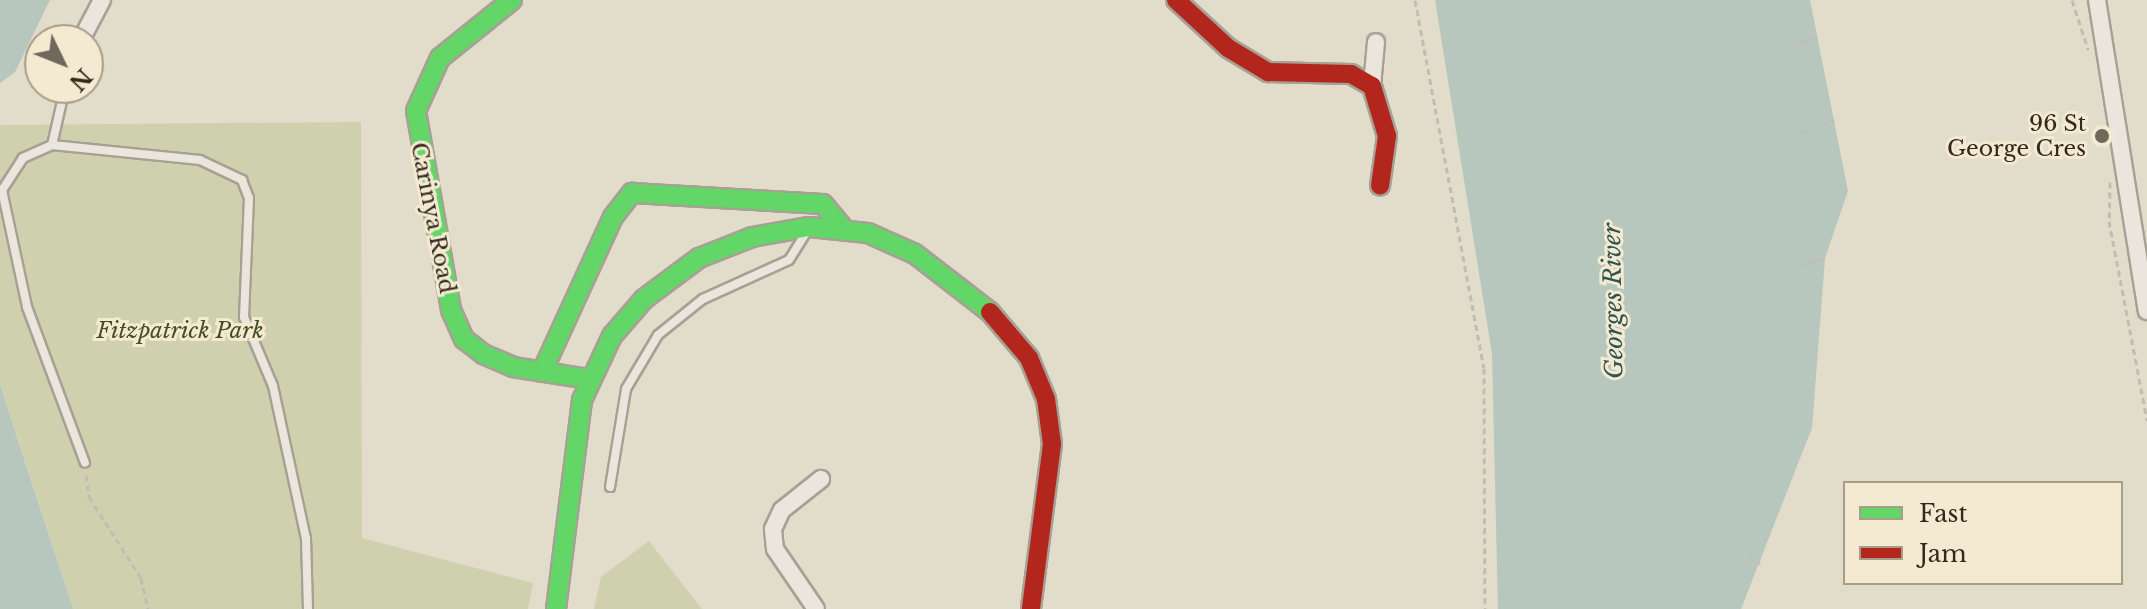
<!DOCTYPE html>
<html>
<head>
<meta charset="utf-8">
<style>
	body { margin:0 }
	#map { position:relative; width:2147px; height:609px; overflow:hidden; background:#e2dccb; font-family:"Libre Baskerville",serif }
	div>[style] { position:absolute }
	.green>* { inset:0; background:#cfd1ae }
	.water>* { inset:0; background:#b7c7bd }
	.path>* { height:3px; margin-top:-1.5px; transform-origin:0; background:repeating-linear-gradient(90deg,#c2bdb4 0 6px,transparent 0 10px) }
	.roads { filter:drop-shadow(2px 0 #a7a194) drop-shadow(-2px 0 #a7a194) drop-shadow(0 2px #a7a194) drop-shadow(0 -2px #a7a194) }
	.lane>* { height:8px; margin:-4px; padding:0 4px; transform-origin:4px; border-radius:4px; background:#eae6dd }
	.street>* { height:16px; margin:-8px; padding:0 8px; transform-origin:8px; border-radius:8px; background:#eae6dd }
	.fast>* { height:18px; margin:-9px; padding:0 9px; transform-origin:9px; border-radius:9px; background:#63d668 }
	.jam>* { height:18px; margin:-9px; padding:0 9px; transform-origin:9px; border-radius:9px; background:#b3261e }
	.dots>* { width:22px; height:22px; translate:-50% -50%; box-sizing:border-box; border:4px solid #f3ead1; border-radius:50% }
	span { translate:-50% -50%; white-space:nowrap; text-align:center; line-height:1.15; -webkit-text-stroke:6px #f3ead1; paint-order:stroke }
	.poi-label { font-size:22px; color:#34291e }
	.right { translate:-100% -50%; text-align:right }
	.street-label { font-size:22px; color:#34291e }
	.park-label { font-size:22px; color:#434f26; font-style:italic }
	.water-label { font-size:24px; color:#2e5352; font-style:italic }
	.legend { position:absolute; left:1843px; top:481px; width:280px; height:104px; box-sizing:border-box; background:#f3ead1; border:2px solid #a79d89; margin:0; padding:10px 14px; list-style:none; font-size:24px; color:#34291e }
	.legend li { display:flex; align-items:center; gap:16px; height:40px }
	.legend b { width:40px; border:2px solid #a79d89 }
	.north { position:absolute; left:24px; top:24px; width:80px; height:80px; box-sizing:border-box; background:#f3ead1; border:2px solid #a79d89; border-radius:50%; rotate:133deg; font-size:22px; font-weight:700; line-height:32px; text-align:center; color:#34291e }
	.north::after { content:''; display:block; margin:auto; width:28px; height:36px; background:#71685b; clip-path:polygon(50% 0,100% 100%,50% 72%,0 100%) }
</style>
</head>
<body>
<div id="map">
	<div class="green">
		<i style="clip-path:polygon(361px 122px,362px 538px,533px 583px,528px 609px,73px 609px,0 384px,0 125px)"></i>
		<i style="clip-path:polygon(649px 541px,702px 609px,594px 609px,601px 577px)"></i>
	</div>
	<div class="water">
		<i style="clip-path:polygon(0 0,50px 0,15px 72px,0 83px)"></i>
		<i style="clip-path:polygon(1435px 0,1810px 0,1848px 191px,1825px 258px,1812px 428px,1741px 609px,1498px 609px,1492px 354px)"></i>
		<i style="clip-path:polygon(0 384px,13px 425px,73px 609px,0 609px)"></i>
	</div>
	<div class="path">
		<i style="left:1415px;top:0;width:374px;rotate:79.4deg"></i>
		<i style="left:1484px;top:368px;width:241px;rotate:89.8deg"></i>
		<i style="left:2072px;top:0;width:52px;rotate:71.9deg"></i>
		<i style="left:1790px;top:46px;width:29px;rotate:-18deg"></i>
		<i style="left:1803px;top:133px;width:34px;rotate:-23deg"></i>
		<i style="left:2110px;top:182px;width:39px;rotate:91deg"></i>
		<i style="left:2109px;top:221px;width:203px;rotate:79.2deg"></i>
		<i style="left:1800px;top:265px;width:26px;rotate:-16deg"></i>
		<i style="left:86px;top:475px;width:22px;rotate:82deg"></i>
		<i style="left:89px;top:497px;width:96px;rotate:57.3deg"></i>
		<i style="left:141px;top:578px;width:32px;rotate:77deg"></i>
		<i style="left:1748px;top:559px;width:13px;rotate:18deg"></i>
	</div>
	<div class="roads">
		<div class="lane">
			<i style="left:65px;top:88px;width:58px;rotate:102.8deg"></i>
			<i style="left:52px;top:145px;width:32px;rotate:156deg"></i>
			<i style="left:23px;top:158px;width:38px;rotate:123deg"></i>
			<i style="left:2px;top:190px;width:120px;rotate:77.9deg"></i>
			<i style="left:27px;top:307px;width:166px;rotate:69.6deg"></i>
			<i style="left:52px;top:145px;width:149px;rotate:5.8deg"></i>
			<i style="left:200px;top:160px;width:47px;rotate:25.5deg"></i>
			<i style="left:242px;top:180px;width:19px;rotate:69deg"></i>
			<i style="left:249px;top:198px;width:119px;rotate:92.4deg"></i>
			<i style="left:244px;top:317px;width:75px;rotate:67.2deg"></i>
			<i style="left:273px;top:386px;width:156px;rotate:77.8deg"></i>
			<i style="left:306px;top:538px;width:71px;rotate:88.4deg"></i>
			<i style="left:610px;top:487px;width:99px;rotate:-80.7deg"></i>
			<i style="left:626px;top:389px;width:63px;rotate:-59.3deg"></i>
			<i style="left:658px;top:335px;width:58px;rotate:-38.7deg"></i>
			<i style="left:703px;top:299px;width:94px;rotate:-24.4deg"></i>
			<i style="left:789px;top:260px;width:34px;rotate:-58deg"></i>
		</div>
		<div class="street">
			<i style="left:2097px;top:0;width:315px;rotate:80.9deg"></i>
			<i style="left:81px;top:40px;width:45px;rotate:-62.3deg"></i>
			<i style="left:1372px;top:86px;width:44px;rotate:-84.8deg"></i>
			<i style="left:816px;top:609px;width:73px;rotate:-124.3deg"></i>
			<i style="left:775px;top:549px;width:20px;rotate:-96deg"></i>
			<i style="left:773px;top:529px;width:21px;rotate:-65deg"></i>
			<i style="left:782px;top:510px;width:50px;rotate:-38.5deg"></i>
		</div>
		<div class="fast">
			<i style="left:512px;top:0;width:92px;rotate:141.1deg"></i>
			<i style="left:440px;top:58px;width:58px;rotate:114.4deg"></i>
			<i style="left:416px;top:111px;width:202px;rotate:80deg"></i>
			<i style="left:451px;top:310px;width:32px;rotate:66deg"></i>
			<i style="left:464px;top:339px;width:24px;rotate:38deg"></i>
			<i style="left:483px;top:354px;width:33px;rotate:23deg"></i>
			<i style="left:513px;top:367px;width:77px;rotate:9deg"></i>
			<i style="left:542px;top:372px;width:170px;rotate:-65.4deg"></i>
			<i style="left:613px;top:217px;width:31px;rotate:-52deg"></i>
			<i style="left:632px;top:193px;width:191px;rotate:3.3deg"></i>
			<i style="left:823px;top:204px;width:31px;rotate:50deg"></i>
			<i style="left:556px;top:609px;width:211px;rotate:-82.9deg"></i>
			<i style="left:582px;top:400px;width:71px;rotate:-64.9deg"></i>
			<i style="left:612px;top:336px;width:49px;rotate:-49.1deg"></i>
			<i style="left:644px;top:299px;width:69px;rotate:-36.7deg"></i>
			<i style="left:699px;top:258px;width:57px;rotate:-21.6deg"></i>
			<i style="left:752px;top:237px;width:58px;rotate:-10deg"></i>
			<i style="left:809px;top:227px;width:59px;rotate:5.8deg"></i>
			<i style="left:868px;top:233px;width:51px;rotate:24.1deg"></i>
			<i style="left:915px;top:254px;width:95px;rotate:37.7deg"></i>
		</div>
		<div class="jam">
			<i style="left:1176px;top:0;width:71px;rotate:42.7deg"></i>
			<i style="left:1228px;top:48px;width:47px;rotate:31deg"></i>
			<i style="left:1268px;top:72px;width:83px;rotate:1.4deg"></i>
			<i style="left:1351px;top:74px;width:24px;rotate:30deg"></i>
			<i style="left:1372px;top:86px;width:52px;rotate:73.3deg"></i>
			<i style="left:1387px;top:136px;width:50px;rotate:98deg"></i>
			<i style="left:990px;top:312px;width:60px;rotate:49.7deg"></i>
			<i style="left:1029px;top:358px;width:44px;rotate:67.5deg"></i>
			<i style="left:1046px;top:399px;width:45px;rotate:82.4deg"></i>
			<i style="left:1052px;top:444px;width:166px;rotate:97.3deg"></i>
		</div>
	</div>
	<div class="dots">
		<i style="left:2102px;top:136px;background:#71685b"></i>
	</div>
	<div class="poi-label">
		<span class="right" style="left:2086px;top:136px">96 St<br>George Cres</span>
	</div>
	<div class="street-label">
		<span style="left:433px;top:218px;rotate:79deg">Carinya Road</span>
	</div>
	<div class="park-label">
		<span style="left:180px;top:331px">Fitzpatrick Park</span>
	</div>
	<div class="water-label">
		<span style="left:1613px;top:301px;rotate:-91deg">Georges River</span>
	</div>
	<ul class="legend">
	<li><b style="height:10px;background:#63d668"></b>Fast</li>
	<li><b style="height:10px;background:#b3261e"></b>Jam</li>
	</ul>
	<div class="north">N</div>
</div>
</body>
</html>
